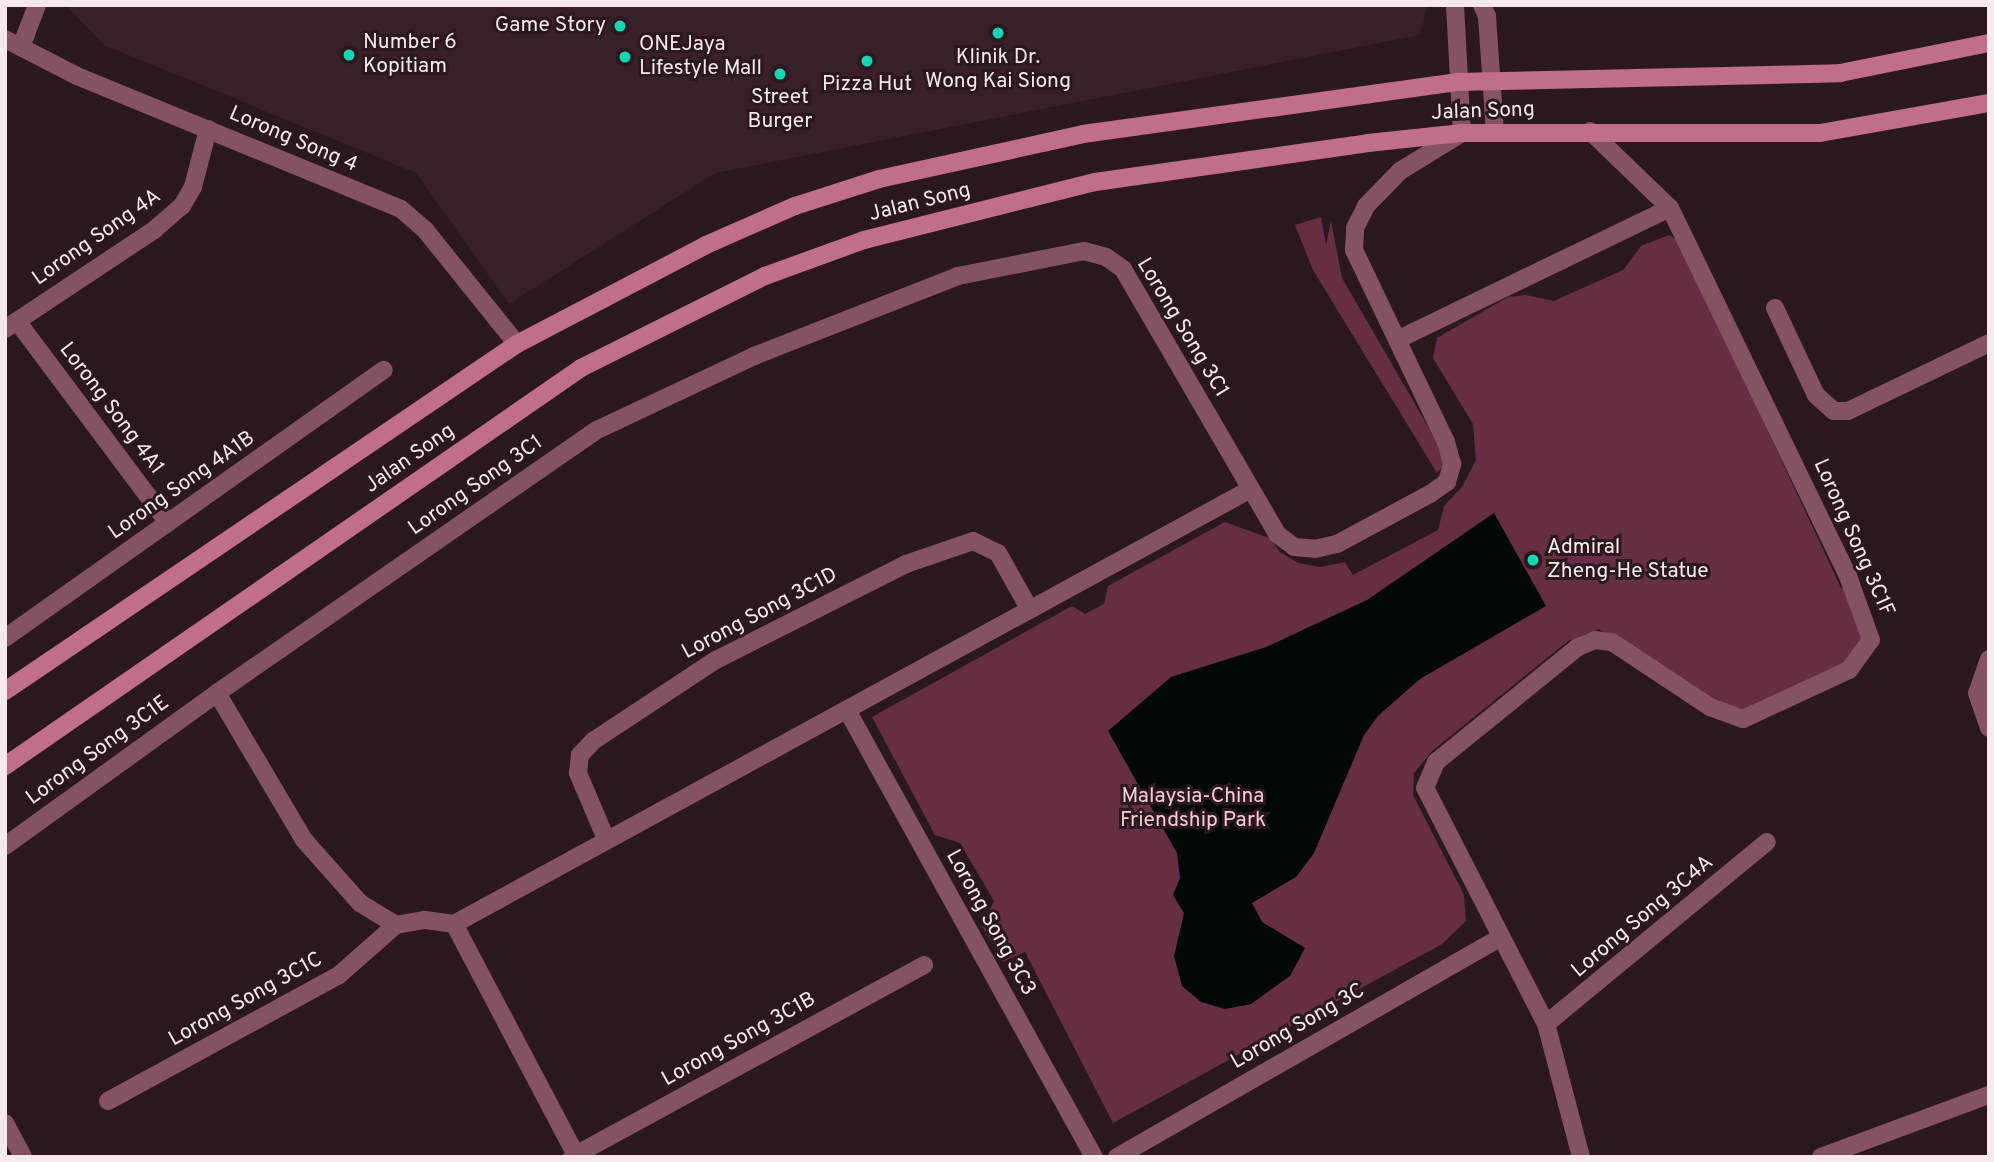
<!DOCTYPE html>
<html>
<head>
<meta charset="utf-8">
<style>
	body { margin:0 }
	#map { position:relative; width:1994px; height:1162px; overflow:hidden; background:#2b181f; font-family:Overpass,sans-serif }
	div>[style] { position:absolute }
	.built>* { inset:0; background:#391f28 }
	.green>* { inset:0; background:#662e44 }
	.water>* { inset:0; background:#010806 }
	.minor>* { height:18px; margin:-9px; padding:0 9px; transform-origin:9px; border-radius:9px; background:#855264 }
	.tertiary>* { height:18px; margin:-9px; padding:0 9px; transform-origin:9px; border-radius:9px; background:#855264 }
	.secondary>* { height:18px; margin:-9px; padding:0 9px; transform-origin:9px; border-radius:9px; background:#c06e8b }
	.dots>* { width:19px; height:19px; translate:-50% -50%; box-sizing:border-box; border:4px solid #2b181f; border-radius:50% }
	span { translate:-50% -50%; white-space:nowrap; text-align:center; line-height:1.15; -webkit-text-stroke:6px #2b181f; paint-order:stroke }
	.poi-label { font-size:21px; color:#f7e9ed }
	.right { translate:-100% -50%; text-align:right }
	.left { translate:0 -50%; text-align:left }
	.street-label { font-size:21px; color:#f7e9ed }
	.park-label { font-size:21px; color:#f7cbd9 }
	.frame { position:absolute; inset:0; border:7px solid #f7e9ed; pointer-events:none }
</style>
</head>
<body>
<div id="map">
	<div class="built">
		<i style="clip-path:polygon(66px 5px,1428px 5px,1420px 35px,715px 173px,509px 304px,416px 173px,104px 45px)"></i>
	</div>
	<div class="green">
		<i style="clip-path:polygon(1321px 217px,1326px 245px,1331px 221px,1342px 278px,1448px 461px,1437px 473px,1313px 270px,1295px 225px)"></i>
		<i style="clip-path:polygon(1669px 235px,1679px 241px,1841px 588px,1847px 586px,1866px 638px,1851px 663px,1755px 710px,1734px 712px,1599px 629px,1568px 641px,1432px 751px,1414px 773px,1413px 795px,1464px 895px,1466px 921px,1442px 944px,1113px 1123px,1025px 952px,1003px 962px,982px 926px,994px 901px,960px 843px,935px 835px,872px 717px,1072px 606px,1085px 614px,1104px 604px,1108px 586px,1225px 522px,1269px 538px,1280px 552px,1298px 563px,1320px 567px,1345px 562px,1353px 575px,1438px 530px,1444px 506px,1462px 487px,1476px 460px,1473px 424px,1433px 358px,1437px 338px,1508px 297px,1526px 295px,1554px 301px,1623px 270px,1641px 246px)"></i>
	</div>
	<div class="water">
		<i style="clip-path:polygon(1494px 513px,1546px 606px,1420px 679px,1378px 716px,1364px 735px,1314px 853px,1296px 877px,1252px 903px,1262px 922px,1305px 948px,1290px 976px,1251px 1004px,1225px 1009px,1201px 1002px,1182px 986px,1174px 956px,1184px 913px,1173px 895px,1180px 878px,1177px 853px,1108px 731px,1171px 677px,1266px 647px,1367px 600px)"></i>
	</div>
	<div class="minor">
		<i style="left:21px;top:47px;width:45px;rotate:-69.1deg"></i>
		<i style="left:1775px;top:308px;width:96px;rotate:64.8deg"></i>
		<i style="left:1816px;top:395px;width:24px;rotate:42deg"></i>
		<i style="left:1834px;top:411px;width:14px"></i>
		<i style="left:1848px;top:411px;width:157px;rotate:-25.7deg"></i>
		<i style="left:17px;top:321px;width:252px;rotate:53.2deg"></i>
		<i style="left:5px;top:329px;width:179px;rotate:-33.6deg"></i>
		<i style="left:154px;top:230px;width:37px;rotate:-41deg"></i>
		<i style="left:182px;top:206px;width:22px;rotate:-60deg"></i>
		<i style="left:193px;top:187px;width:60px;rotate:-75.5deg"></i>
		<i style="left:1399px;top:339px;width:301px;rotate:-25.8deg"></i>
		<i style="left:5px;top:638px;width:464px;rotate:-35.3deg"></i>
		<i style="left:1989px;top:659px;width:36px;rotate:109deg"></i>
		<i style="left:1977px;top:693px;width:37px;rotate:71deg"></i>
		<i style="left:847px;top:710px;width:511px;rotate:61.08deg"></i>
		<i style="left:606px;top:839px;width:72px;rotate:-113deg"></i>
		<i style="left:578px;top:773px;width:18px;rotate:-84deg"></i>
		<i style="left:580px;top:755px;width:19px;rotate:-47deg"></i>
		<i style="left:593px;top:741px;width:147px;rotate:-33.4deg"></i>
		<i style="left:716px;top:660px;width:213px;rotate:-26.8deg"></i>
		<i style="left:906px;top:564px;width:71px;rotate:-18.9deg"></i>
		<i style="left:973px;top:541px;width:28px;rotate:26deg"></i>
		<i style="left:998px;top:553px;width:65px;rotate:60.7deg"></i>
		<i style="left:5px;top:846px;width:261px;rotate:-35.8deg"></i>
		<i style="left:454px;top:924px;width:908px;rotate:-28.63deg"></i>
		<i style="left:1546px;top:1024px;width:286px;rotate:-39.5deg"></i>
		<i style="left:108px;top:1101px;width:263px;rotate:-28.6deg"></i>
		<i style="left:339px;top:975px;width:76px;rotate:-41.3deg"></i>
		<i style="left:572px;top:1157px;width:401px;rotate:-28.6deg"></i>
		<i style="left:577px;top:1157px;width:263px;rotate:-117.8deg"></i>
		<i style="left:454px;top:924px;width:30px;rotate:-172deg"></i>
		<i style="left:424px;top:920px;width:28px;rotate:170deg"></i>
		<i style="left:396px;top:925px;width:42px;rotate:-148.6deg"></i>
		<i style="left:360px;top:903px;width:84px;rotate:-131.6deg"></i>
		<i style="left:304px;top:840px;width:171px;rotate:-120.6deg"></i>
		<i style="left:217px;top:693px;width:462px;rotate:-34.7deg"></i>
		<i style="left:597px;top:430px;width:174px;rotate:-25.2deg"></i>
		<i style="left:754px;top:356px;width:219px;rotate:-21.4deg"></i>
		<i style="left:958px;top:276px;width:128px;rotate:-11.2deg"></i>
		<i style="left:1084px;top:251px;width:23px;rotate:15deg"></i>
		<i style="left:1106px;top:257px;width:21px;rotate:35deg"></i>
		<i style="left:1123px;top:269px;width:306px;rotate:59.8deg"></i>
		<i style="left:1277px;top:534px;width:21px;rotate:37deg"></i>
		<i style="left:1294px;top:547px;width:21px;rotate:5deg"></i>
		<i style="left:1315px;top:549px;width:23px;rotate:-13deg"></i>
		<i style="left:1337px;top:544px;width:106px;rotate:-28.3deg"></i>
		<i style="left:1430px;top:494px;width:21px;rotate:-35deg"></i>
		<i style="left:1447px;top:482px;width:19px;rotate:-74deg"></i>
		<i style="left:1452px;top:464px;width:23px;rotate:-105deg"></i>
		<i style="left:1446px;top:442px;width:213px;rotate:-115.6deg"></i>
		<i style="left:1354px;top:250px;width:22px;rotate:-87deg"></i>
		<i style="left:1355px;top:228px;width:25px;rotate:-63deg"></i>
		<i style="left:1366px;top:206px;width:49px;rotate:-45.8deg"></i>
		<i style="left:1400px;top:171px;width:73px;rotate:-31.5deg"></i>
		<i style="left:1117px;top:1157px;width:443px;rotate:-29.8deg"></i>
		<i style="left:1581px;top:1157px;width:138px;rotate:-104.7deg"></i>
		<i style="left:1546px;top:1024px;width:265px;rotate:-117.1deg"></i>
		<i style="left:1425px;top:788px;width:28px;rotate:-67deg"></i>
		<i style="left:1436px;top:762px;width:183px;rotate:-39deg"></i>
		<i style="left:1578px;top:647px;width:18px;rotate:-22deg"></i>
		<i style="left:1595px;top:640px;width:17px;rotate:7deg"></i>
		<i style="left:1612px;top:642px;width:118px;rotate:33.6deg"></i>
		<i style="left:1710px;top:707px;width:35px;rotate:20deg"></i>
		<i style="left:1743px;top:719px;width:117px;rotate:-24.8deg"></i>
		<i style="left:1849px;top:670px;width:37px;rotate:-54deg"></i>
		<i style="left:1871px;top:640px;width:68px;rotate:-109.8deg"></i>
		<i style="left:1848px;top:576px;width:409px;rotate:-115.8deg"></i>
		<i style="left:1670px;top:208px;width:111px;rotate:-136.1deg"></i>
		<i style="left:1821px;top:1157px;width:179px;rotate:-20.3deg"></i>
	</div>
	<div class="tertiary">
		<i style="left:1455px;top:5px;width:128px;rotate:86.9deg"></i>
		<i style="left:1482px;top:5px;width:12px;rotate:66deg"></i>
		<i style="left:1487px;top:16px;width:116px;rotate:86.1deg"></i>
		<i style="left:5px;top:39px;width:81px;rotate:27.2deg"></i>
		<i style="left:77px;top:76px;width:350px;rotate:22.3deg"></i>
		<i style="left:401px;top:209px;width:33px;rotate:41deg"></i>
		<i style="left:426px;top:231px;width:145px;rotate:51.2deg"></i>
		<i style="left:5px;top:1123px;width:38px;rotate:62deg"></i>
	</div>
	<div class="secondary">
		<i style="left:5px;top:691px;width:619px;rotate:-34.13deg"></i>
		<i style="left:517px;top:344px;width:213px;rotate:-27.6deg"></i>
		<i style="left:706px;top:245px;width:97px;rotate:-23.7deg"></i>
		<i style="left:795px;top:206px;width:88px;rotate:-17.8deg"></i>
		<i style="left:879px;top:179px;width:209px;rotate:-12.4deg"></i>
		<i style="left:1083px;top:134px;width:379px;rotate:-7.9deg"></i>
		<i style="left:1458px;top:82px;width:382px;rotate:-1.3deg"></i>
		<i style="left:1840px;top:73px;width:152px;rotate:-11.4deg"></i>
		<i style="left:5px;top:766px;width:700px;rotate:-34.64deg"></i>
		<i style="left:581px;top:368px;width:206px;rotate:-26.6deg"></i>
		<i style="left:765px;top:276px;width:105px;rotate:-20deg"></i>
		<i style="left:864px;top:240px;width:238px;rotate:-14.1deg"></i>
		<i style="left:1095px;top:182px;width:276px;rotate:-8.1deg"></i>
		<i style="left:1368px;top:143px;width:95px;rotate:-6.1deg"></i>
		<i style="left:1462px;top:133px;width:358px"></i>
		<i style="left:1820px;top:133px;width:172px;rotate:-10.1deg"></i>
	</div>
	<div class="dots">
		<i style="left:620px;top:26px;background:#14d5b3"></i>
		<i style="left:998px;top:33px;background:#14d5b3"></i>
		<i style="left:349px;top:55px;background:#14d5b3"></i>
		<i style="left:625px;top:57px;background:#14d5b3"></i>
		<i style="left:867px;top:61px;background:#14d5b3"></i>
		<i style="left:780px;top:74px;background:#14d5b3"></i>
		<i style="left:1533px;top:560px;background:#14d5b3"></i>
	</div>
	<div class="poi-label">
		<span class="right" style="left:606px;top:26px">Game Story</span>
		<span class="left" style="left:363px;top:55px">Number 6<br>Kopitiam</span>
		<span class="left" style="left:639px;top:57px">ONEJaya<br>Lifestyle Mall</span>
		<span style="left:998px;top:70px">Klinik Dr.<br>Wong Kai Siong</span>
		<span style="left:867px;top:85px">Pizza Hut</span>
		<span style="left:780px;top:110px">Street<br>Burger</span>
		<span class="left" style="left:1547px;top:560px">Admiral<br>Zheng-He Statue</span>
	</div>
	<div class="street-label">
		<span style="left:1483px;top:112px;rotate:-2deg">Jalan Song</span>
		<span style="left:293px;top:140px;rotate:23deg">Lorong Song 4</span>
		<span style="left:920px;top:203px;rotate:-14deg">Jalan Song</span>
		<span style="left:97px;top:238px;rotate:-35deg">Lorong Song 4A</span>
		<span style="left:1182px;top:328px;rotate:59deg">Lorong Song 3C1</span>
		<span style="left:111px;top:409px;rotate:53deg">Lorong Song 4A1</span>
		<span style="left:410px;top:459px;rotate:-35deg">Jalan Song</span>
		<span style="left:182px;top:486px;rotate:-35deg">Lorong Song 4A1B</span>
		<span style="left:476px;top:486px;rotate:-35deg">Lorong Song 3C1</span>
		<span style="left:1853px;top:538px;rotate:66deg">Lorong Song 3C1F</span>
		<span style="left:760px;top:614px;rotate:-28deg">Lorong Song 3C1D</span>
		<span style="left:98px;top:751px;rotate:-36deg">Lorong Song 3C1E</span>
		<span style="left:1643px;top:917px;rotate:-40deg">Lorong Song 3C4A</span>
		<span style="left:990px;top:923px;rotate:61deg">Lorong Song 3C3</span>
		<span style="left:246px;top:1000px;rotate:-29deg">Lorong Song 3C1C</span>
		<span style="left:1298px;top:1027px;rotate:-30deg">Lorong Song 3C</span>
		<span style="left:739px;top:1040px;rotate:-29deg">Lorong Song 3C1B</span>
	</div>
	<div class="park-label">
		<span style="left:1193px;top:809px">Malaysia-China<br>Friendship Park</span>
	</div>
	<div class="frame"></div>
</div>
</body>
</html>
